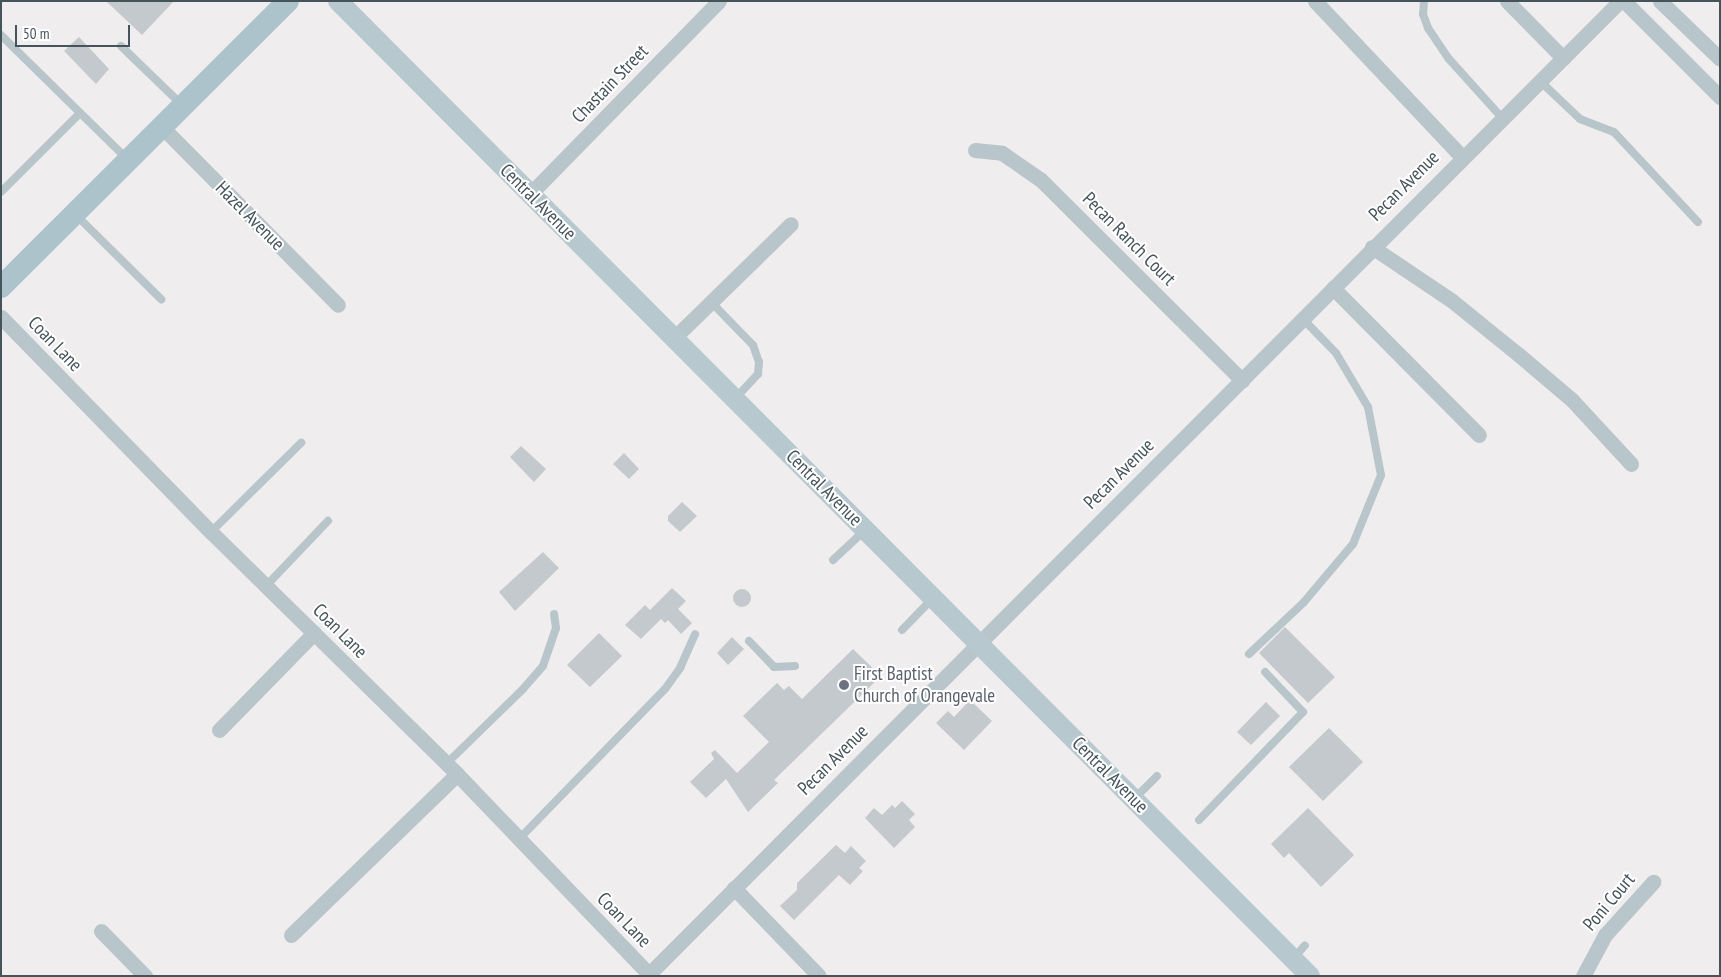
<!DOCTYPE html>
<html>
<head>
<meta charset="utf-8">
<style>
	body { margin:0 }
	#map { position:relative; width:1721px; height:977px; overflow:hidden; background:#efeded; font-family:"PT Sans Narrow",sans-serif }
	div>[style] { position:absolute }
	.building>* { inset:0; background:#c3c9cd }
	.round { border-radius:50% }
	.lane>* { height:8px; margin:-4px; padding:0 4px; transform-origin:4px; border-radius:4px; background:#b8c5ca }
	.street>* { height:15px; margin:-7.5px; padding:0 7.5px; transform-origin:7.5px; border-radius:7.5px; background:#b8c5ca }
	.secondary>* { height:20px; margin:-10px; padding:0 10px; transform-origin:10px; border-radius:10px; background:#b8c8cf }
	.primary>* { height:22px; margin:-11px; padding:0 11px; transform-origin:11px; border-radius:11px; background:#adc3cb }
	.dots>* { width:14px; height:14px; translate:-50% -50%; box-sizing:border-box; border:2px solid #fff; border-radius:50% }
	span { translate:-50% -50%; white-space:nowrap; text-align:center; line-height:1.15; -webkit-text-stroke:4px #fff; paint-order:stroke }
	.street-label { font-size:19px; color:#45545a }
	.worship-label { font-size:19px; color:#5b616d }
	.left { translate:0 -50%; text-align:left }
	.frame { position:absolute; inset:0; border:2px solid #45545a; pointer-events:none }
	.scale { position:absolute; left:15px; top:25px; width:115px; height:22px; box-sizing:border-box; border:2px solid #45545a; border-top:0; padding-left:6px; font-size:15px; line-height:18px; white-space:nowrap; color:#45545a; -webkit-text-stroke:4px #fff; paint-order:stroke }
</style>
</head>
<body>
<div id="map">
	<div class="building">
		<i style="clip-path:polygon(106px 1px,174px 1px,142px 35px)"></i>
		<i style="clip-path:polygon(79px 37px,109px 69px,96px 84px,64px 51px)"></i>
		<i style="clip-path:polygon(521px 446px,546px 469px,534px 482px,510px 457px)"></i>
		<i style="clip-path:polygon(624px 453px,639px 469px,629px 479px,613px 464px)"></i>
		<i style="clip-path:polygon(682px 502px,697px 516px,680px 532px,668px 521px,668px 516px)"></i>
		<i style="clip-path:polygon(543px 552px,559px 568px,515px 611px,499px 592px)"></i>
		<i style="clip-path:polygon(672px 588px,686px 601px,678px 609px,692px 623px,681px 634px,668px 620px,665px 623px,661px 619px,641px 639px,625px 625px,645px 605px,650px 610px)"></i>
		<i class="round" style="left:733px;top:589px;width:18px;height:18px"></i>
		<i style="clip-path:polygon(1285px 627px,1335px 677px,1308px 703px,1259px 653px)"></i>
		<i style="clip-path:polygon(599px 633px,622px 656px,590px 687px,567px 665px)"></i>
		<i style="clip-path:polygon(732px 637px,744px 649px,728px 665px,717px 653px)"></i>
		<i style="clip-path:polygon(853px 649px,881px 676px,774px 780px,778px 783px,748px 812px,726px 779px,706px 798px,690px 782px,714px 759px,711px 753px,715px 750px,737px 773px,769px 742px,743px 716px,777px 683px,784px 690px,789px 686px,802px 699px)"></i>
		<i style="clip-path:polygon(970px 700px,992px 721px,964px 750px,936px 723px,948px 711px,954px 717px)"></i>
		<i style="clip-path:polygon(1266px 702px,1280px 716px,1251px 745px,1237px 732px)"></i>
		<i style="clip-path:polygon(1329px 728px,1363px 762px,1323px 801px,1289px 767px)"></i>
		<i style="clip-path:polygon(902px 801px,915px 814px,909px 820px,915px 827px,894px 848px,865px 818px,874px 808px,882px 815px,892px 805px,895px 808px)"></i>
		<i style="clip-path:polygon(1308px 808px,1354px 855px,1321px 887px,1289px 853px,1284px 858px,1271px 844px)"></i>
		<i style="clip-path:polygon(836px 845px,845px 853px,851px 846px,866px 861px,859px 868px,863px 871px,850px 885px,839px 875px,794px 920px,780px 906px,797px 890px,797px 883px)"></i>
	</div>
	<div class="lane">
		<i style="left:1424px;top:1px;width:13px;rotate:94deg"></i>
		<i style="left:1423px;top:14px;width:15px;rotate:70deg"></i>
		<i style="left:1428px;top:28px;width:37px;rotate:56deg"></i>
		<i style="left:1449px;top:59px;width:81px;rotate:48deg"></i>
		<i style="left:1px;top:35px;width:177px;rotate:44.5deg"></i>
		<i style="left:121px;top:46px;width:85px;rotate:44deg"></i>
		<i style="left:1540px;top:81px;width:55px;rotate:43.5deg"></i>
		<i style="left:1580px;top:119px;width:36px;rotate:21deg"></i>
		<i style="left:1614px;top:132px;width:123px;rotate:47deg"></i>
		<i style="left:1px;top:192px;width:112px;rotate:-45deg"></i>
		<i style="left:76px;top:215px;width:120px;rotate:44.7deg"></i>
		<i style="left:711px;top:302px;width:60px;rotate:45.7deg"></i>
		<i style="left:753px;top:345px;width:18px;rotate:71deg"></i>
		<i style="left:759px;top:362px;width:12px;rotate:95deg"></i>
		<i style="left:758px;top:374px;width:33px;rotate:133deg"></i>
		<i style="left:211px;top:532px;width:127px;rotate:-44.7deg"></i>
		<i style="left:833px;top:560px;width:42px;rotate:-43.1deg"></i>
		<i style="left:266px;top:586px;width:90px;rotate:-46.4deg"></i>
		<i style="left:902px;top:630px;width:43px;rotate:-45.9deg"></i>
		<i style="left:749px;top:641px;width:36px;rotate:46deg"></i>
		<i style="left:774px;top:667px;width:21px;rotate:-3deg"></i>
		<i style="left:1249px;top:654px;width:76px;rotate:-43.4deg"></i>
		<i style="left:1304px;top:602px;width:76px;rotate:-49.8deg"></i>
		<i style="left:1353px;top:544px;width:74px;rotate:-67.9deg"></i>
		<i style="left:1381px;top:475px;width:69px;rotate:-100.8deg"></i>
		<i style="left:1368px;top:407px;width:63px;rotate:-120.7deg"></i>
		<i style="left:1336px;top:353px;width:49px;rotate:-134.2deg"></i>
		<i style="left:446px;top:764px;width:107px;rotate:-44.2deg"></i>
		<i style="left:523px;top:689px;width:30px;rotate:-49deg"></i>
		<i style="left:543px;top:666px;width:40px;rotate:-71.1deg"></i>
		<i style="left:556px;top:628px;width:14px;rotate:-98deg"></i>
		<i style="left:1135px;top:798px;width:31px;rotate:-45deg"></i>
		<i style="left:1199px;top:820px;width:150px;rotate:-46.1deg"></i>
		<i style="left:1303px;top:712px;width:55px;rotate:-133.5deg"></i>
		<i style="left:519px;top:839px;width:209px;rotate:-45.8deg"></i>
		<i style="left:665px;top:689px;width:26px;rotate:-54deg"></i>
		<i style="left:680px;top:668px;width:37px;rotate:-66deg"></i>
		<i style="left:1293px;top:959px;width:18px;rotate:-49deg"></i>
	</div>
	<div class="street">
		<i style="left:1315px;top:1px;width:214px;rotate:46.7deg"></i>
		<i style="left:1507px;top:1px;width:80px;rotate:45.5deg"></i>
		<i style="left:1624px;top:1px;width:136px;rotate:45deg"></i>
		<i style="left:1660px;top:1px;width:83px;rotate:44deg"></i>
		<i style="left:162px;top:127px;width:250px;rotate:45.3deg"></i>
		<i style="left:975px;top:150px;width:27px;rotate:6deg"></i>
		<i style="left:1002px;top:153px;width:47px;rotate:34.7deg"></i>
		<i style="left:1041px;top:180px;width:284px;rotate:44.9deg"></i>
		<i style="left:530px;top:194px;width:270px;rotate:-45.6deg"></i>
		<i style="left:1372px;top:247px;width:95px;rotate:33.9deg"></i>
		<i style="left:1451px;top:300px;width:87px;rotate:39deg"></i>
		<i style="left:1519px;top:355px;width:70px;rotate:40.3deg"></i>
		<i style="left:1572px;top:400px;width:87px;rotate:47.3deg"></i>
		<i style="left:1333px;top:288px;width:207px;rotate:45.2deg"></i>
		<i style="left:1px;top:317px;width:301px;rotate:45.7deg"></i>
		<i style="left:211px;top:532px;width:345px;rotate:44.5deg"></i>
		<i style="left:457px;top:774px;width:277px;rotate:46.2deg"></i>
		<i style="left:674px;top:338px;width:163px;rotate:-44.3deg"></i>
		<i style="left:219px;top:730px;width:136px;rotate:-45.6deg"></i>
		<i style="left:734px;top:888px;width:122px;rotate:46deg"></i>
		<i style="left:101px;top:931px;width:63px;rotate:45.6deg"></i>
		<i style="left:291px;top:935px;width:231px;rotate:-44.1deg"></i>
		<i style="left:647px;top:976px;width:1377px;rotate:-45.06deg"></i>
		<i style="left:1583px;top:976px;width:47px;rotate:-61.8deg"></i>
		<i style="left:1605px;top:935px;width:72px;rotate:-47.8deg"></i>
	</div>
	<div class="secondary">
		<i style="left:338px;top:1px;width:1377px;rotate:45.09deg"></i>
	</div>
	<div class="primary">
		<i style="left:1px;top:287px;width:405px;rotate:-44.9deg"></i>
	</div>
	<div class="dots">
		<i style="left:844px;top:685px;background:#6b7280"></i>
	</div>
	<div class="street-label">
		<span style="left:610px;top:84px;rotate:-46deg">Chastain Street</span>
		<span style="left:1404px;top:186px;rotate:-45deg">Pecan Avenue</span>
		<span style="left:538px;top:202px;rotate:45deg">Central Avenue</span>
		<span style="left:250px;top:216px;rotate:45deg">Hazel Avenue</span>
		<span style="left:1129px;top:239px;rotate:45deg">Pecan Ranch Court</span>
		<span style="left:55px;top:344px;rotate:46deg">Coan Lane</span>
		<span style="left:1119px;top:474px;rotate:-45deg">Pecan Avenue</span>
		<span style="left:824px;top:488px;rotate:45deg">Central Avenue</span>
		<span style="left:340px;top:631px;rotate:45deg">Coan Lane</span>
		<span style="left:833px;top:760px;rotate:-45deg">Pecan Avenue</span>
		<span style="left:1110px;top:775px;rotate:45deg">Central Avenue</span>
		<span style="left:1609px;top:902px;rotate:-50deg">Poni Court</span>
		<span style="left:624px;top:920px;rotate:46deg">Coan Lane</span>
	</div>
	<div class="worship-label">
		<span class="left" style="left:854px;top:685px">First Baptist<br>Church of Orangevale</span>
	</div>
	<div class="frame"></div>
	<div class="scale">50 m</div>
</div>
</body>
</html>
